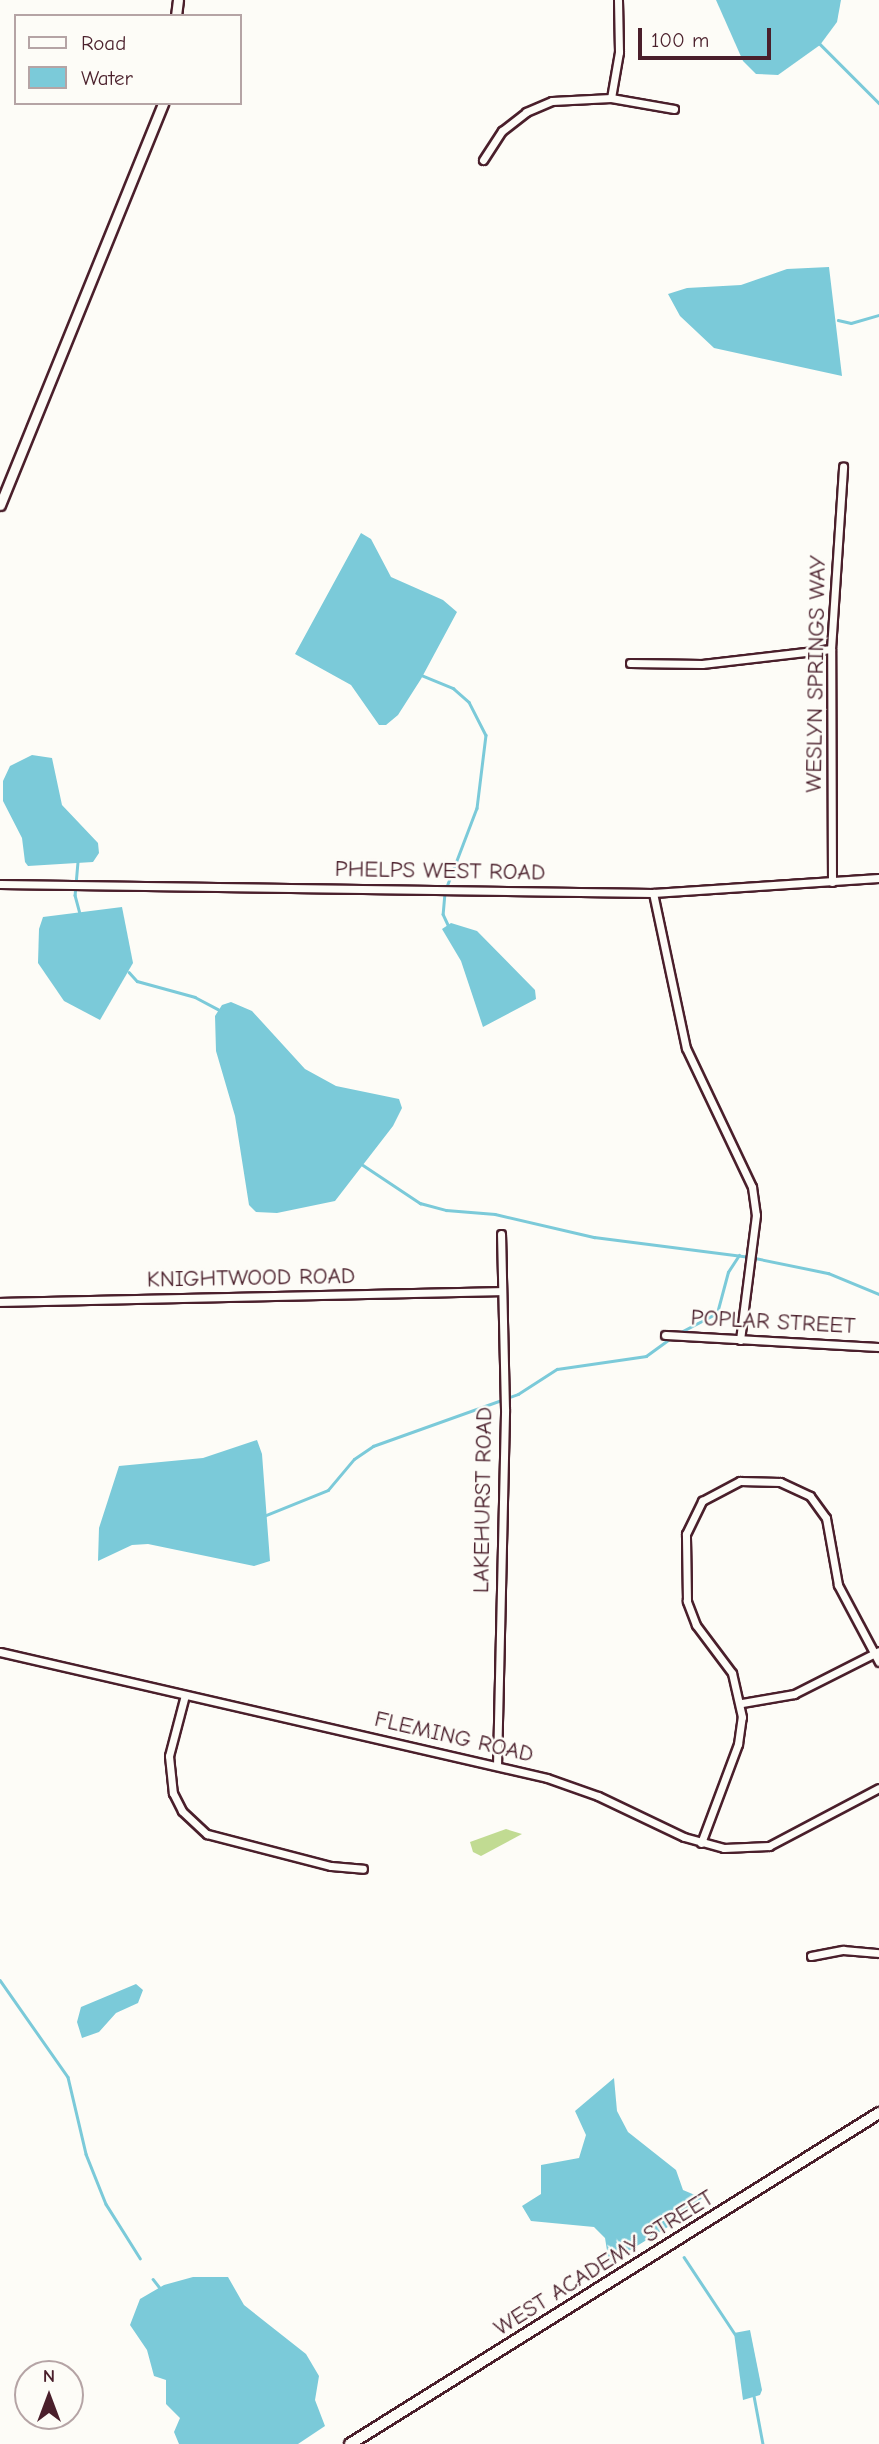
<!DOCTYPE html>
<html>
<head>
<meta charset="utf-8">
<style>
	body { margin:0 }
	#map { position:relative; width:879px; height:2444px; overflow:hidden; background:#fdfcf7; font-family:"Comic Neue",sans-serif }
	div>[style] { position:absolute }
	.green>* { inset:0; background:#c1db92 }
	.water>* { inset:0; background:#7bcad9 }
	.stream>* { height:2.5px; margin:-1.25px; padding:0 1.25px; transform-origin:1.25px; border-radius:1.25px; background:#7bcad9 }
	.roads { filter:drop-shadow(2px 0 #4a1f2b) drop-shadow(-2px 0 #4a1f2b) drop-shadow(0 2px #4a1f2b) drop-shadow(0 -2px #4a1f2b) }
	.minor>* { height:7px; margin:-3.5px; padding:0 3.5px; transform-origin:3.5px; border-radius:3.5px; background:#fdfcf7 }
	.tertiary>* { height:9px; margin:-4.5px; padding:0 4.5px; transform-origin:4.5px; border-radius:4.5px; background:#fdfcf7 }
	.secondary>* { height:10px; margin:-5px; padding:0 5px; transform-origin:5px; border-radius:5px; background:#fdfcf7 }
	span { translate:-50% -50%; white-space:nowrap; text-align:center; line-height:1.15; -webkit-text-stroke:5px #fdfcf7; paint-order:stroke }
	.street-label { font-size:23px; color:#4a1f2b }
	.legend { position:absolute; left:14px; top:14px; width:228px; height:91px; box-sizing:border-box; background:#fdfcf7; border:2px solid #b5a4a5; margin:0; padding:9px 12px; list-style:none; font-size:21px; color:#4a1f2b }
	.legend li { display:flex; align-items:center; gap:14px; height:35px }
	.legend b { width:35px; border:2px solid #b5a4a5 }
	.north { position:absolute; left:14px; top:2360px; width:70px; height:70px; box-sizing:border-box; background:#fdfcf7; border:2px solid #b5a4a5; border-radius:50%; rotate:0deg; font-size:19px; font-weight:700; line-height:28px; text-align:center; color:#4a1f2b }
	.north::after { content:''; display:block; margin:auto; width:24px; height:32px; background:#4a1f2b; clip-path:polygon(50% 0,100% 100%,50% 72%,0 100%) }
	.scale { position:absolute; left:638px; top:28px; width:133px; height:32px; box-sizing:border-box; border:4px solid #4a1f2b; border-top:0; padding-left:9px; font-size:21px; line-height:24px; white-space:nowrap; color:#4a1f2b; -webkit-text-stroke:5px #fdfcf7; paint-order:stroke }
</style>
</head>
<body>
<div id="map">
	<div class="green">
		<i style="clip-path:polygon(506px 1829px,522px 1834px,481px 1856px,473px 1852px,470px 1842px)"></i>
	</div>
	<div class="water">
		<i style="clip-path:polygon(716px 0,841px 0,837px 22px,820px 45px,778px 75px,756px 74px,743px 61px)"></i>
		<i style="clip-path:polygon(829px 267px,842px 376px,714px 348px,680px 316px,668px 294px,687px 288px,741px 285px,787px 269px)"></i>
		<i style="clip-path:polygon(361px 533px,371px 539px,391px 577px,443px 600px,457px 612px,421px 679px,398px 715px,386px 725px,379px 725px,351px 685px,295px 654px)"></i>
		<i style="clip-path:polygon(32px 755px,52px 758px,62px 805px,98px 843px,99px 853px,93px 862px,28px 866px,25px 862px,22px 838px,3px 801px,3px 781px,10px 766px)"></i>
		<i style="clip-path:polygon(122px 907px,133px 963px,100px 1020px,64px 1001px,38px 963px,39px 929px,43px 917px)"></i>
		<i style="clip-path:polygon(451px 923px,477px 931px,535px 990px,536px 999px,483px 1027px,461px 961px,442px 929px)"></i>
		<i style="clip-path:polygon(231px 1002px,252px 1011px,305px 1069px,336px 1086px,399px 1099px,402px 1108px,393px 1126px,335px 1201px,277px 1213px,256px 1212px,249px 1205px,235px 1116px,216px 1051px,215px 1016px,222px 1005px)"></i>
		<i style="clip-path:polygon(257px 1440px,262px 1454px,270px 1561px,254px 1566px,148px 1544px,132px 1545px,98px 1561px,99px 1528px,119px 1466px,203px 1458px)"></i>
		<i style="clip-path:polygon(136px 1984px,143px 1990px,138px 2003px,116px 2013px,99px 2032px,82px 2038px,77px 2022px,81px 2007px)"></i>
		<i style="clip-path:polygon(614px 2078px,617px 2111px,628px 2132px,676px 2170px,683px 2190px,702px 2198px,676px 2222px,609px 2263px,605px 2238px,594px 2227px,531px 2221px,522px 2206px,541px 2194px,541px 2165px,579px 2158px,586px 2135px,575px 2111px)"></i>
		<i style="clip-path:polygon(193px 2277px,228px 2277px,244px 2305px,306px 2354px,319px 2376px,315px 2400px,325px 2426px,298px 2444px,179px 2444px,174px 2432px,180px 2418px,166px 2404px,166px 2380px,154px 2376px,147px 2350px,130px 2325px,140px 2299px,164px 2285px)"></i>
		<i style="clip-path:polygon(750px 2330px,762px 2390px,760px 2395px,743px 2400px,734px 2333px)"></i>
	</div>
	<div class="stream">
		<i style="left:819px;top:43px;width:85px;rotate:45deg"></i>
		<i style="left:838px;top:320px;width:13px;rotate:13deg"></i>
		<i style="left:851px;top:323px;width:29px;rotate:-16deg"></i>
		<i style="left:421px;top:675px;width:35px;rotate:22deg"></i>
		<i style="left:453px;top:688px;width:21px;rotate:41deg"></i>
		<i style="left:469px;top:702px;width:37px;rotate:63deg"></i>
		<i style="left:486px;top:735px;width:74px;rotate:97deg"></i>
		<i style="left:477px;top:808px;width:85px;rotate:110.8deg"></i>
		<i style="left:78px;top:862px;width:33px;rotate:95deg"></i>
		<i style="left:75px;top:895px;width:20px;rotate:75deg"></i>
		<i style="left:445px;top:893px;width:21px;rotate:95deg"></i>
		<i style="left:443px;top:914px;width:14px;rotate:65deg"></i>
		<i style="left:129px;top:972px;width:12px;rotate:48deg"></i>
		<i style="left:137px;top:981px;width:60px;rotate:15.4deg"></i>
		<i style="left:195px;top:997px;width:26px;rotate:28deg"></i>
		<i style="left:363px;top:1165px;width:69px;rotate:33.7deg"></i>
		<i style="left:420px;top:1203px;width:27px;rotate:15deg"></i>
		<i style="left:446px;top:1210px;width:49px;rotate:4.7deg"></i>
		<i style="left:495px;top:1214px;width:102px;rotate:13.1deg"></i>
		<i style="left:594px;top:1237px;width:157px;rotate:7.3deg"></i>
		<i style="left:750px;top:1257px;width:80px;rotate:11.6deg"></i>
		<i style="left:828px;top:1273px;width:55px;rotate:22.4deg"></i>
		<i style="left:677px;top:1334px;width:45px;rotate:-27.7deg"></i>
		<i style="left:717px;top:1313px;width:42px;rotate:-75deg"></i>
		<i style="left:728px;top:1272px;width:20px;rotate:-57deg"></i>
		<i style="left:264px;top:1516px;width:69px;rotate:-22.1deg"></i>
		<i style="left:328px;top:1490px;width:40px;rotate:-50deg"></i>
		<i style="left:354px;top:1459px;width:23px;rotate:-34deg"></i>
		<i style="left:373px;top:1446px;width:154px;rotate:-19.7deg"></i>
		<i style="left:518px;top:1394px;width:46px;rotate:-32.7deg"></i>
		<i style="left:557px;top:1369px;width:90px;rotate:-8.3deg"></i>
		<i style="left:646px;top:1356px;width:31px;rotate:-36deg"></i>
		<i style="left:0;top:1980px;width:118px;rotate:55deg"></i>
		<i style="left:68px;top:2077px;width:79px;rotate:76.8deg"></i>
		<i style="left:86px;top:2154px;width:54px;rotate:68.2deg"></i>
		<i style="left:106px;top:2204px;width:64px;rotate:57.8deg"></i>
		<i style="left:684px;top:2257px;width:92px;rotate:56.5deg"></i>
		<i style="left:153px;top:2279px;width:11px;rotate:52deg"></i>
		<i style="left:754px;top:2396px;width:49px;rotate:79.4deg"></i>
	</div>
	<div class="roads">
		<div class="minor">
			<i style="left:611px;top:98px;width:47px;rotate:-80.1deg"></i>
			<i style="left:619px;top:52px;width:52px;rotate:-91.1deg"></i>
			<i style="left:483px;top:160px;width:35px;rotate:-57deg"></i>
			<i style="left:502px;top:131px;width:31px;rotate:-38deg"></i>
			<i style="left:526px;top:112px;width:28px;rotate:-23deg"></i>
			<i style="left:552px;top:101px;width:59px;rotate:-2.9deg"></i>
			<i style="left:611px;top:98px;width:64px;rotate:9.9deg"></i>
			<i style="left:630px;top:663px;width:72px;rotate:0.8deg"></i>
			<i style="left:702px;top:664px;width:130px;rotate:-6.6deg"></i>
			<i style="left:832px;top:882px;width:233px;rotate:-90.2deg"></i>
			<i style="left:831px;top:649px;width:183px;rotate:-86.2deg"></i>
			<i style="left:0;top:884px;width:653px;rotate:0.79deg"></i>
			<i style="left:653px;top:893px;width:226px;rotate:-3.8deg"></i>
			<i style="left:653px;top:893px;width:158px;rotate:78deg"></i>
			<i style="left:686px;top:1048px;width:154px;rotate:64.6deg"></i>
			<i style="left:752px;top:1187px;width:28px;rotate:82deg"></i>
			<i style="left:756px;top:1215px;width:126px;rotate:97.3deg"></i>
			<i style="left:0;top:1302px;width:502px;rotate:-1.26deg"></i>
			<i style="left:665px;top:1335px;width:214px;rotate:3.2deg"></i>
			<i style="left:0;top:1652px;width:561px;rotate:12.97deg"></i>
			<i style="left:547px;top:1778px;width:54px;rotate:19.4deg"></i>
			<i style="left:598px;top:1796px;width:95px;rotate:25.5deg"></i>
			<i style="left:684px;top:1837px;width:41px;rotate:15.4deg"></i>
			<i style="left:724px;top:1848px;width:45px;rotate:-2.5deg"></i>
			<i style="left:769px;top:1846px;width:124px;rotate:-27.8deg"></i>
			<i style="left:185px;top:1695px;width:63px;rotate:104.7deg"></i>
			<i style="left:169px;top:1756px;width:37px;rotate:84deg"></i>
			<i style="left:173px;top:1793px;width:20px;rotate:63deg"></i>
			<i style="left:182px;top:1811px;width:34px;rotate:43deg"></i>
			<i style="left:207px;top:1834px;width:128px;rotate:14.5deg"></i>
			<i style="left:331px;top:1866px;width:32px;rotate:5deg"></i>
			<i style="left:742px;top:1703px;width:53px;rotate:-9.8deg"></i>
			<i style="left:794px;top:1694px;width:95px;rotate:-26.8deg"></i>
			<i style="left:497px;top:1766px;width:357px;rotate:-88.7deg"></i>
			<i style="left:505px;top:1409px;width:175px;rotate:-91.3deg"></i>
			<i style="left:701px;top:1843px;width:106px;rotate:-69.5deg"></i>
			<i style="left:738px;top:1744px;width:27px;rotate:-82deg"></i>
			<i style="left:742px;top:1717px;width:45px;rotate:-102.8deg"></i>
			<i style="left:732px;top:1673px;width:60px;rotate:-126.9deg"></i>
			<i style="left:696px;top:1625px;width:26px;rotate:-111deg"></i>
			<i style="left:687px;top:1601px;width:67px;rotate:-90.9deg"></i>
			<i style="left:686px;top:1534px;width:37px;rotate:-64deg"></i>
			<i style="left:702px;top:1501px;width:43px;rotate:-27.8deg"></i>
			<i style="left:740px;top:1481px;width:40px;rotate:1.4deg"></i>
			<i style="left:780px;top:1482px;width:33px;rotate:25deg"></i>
			<i style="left:810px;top:1496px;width:27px;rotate:54deg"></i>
			<i style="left:826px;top:1518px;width:68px;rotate:79.8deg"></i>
			<i style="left:838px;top:1585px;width:87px;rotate:62deg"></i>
			<i style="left:811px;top:1956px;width:33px;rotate:-11deg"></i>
			<i style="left:843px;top:1950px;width:36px;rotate:5deg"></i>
		</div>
		<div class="tertiary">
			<i style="left:176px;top:16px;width:16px;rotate:-83deg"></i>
			<i style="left:0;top:505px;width:434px;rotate:-67.9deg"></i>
		</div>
		<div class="secondary">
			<i style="left:350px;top:2444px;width:624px;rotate:-32.03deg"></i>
		</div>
	</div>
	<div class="street-label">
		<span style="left:816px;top:674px;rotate:-89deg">WESLYN SPRINGS WAY</span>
		<span style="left:440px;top:871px;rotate:1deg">PHELPS WEST ROAD</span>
		<span style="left:251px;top:1278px;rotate:-1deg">KNIGHTWOOD ROAD</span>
		<span style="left:773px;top:1322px;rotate:3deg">POPLAR STREET</span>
		<span style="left:483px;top:1500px;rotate:-89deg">LAKEHURST ROAD</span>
		<span style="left:454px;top:1737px;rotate:13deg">FLEMING ROAD</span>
		<span style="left:604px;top:2263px;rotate:-32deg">WEST ACADEMY STREET</span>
	</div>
	<ul class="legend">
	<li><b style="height:9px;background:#fdfcf7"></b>Road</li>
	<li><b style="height:19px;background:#7bcad9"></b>Water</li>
	</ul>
	<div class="north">N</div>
	<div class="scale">100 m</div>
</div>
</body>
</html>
